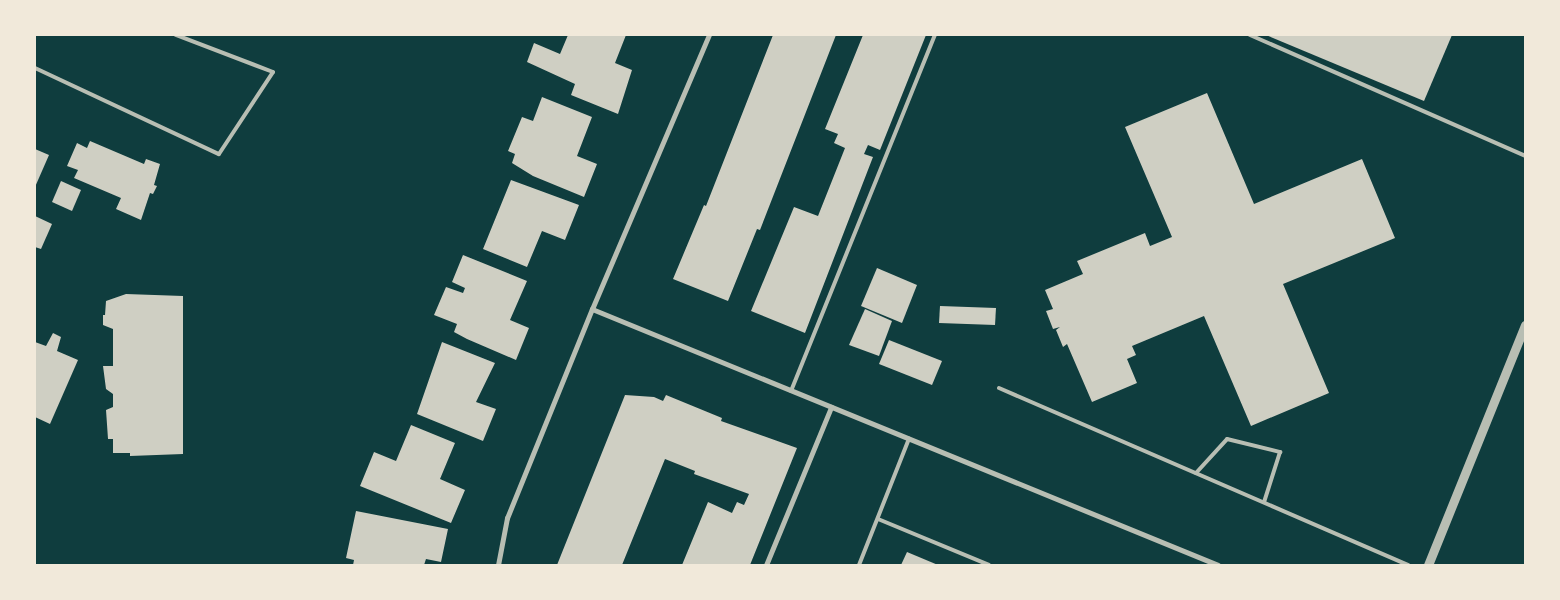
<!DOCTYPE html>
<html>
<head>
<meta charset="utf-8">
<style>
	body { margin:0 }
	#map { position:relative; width:1560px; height:600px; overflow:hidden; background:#0f3d3e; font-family:Raleway,sans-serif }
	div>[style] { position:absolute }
	.building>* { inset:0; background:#cfcfc3 }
	.service>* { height:4px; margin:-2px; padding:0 2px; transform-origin:2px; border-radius:2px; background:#b8beb3 }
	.minor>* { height:5px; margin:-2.5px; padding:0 2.5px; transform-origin:2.5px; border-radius:2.5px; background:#b8beb3 }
	.tertiary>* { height:9px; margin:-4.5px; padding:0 4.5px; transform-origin:4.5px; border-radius:4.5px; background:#b8beb3 }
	span { translate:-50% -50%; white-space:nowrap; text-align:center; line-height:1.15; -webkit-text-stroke:5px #f1e9da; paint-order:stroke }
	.frame { position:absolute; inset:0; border:36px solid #f1e9da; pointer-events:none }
</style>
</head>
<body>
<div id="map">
	<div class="building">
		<i style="clip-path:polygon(568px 35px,626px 35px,615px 63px,632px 70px,618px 114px,571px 95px,575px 84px,527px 62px,534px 43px,560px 54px)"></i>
		<i style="clip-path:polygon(773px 35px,836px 35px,760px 230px,757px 229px,728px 301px,673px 279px,704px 205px,706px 206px)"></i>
		<i style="clip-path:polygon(863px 35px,926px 35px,880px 150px,868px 145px,864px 154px,873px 157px,805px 333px,751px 311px,794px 207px,818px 216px,845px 148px,834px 143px,838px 134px,825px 129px)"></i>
		<i style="clip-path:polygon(1266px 35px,1452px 35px,1424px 101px)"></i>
		<i style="clip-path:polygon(1207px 93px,1254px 204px,1362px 159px,1395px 238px,1283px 284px,1329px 393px,1251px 426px,1204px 316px,1132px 346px,1136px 355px,1127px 359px,1137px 383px,1092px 402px,1067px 344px,1063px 347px,1056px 330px,1060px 327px,1053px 329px,1046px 311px,1053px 309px,1045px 290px,1083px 274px,1077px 261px,1145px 233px,1150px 246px,1172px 237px,1125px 127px)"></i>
		<i style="clip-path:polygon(542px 97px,592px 117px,577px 156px,597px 164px,584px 197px,533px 176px,512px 163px,515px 154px,508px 151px,522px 117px,533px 121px)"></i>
		<i style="clip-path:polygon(90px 141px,144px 164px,146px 159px,160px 164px,154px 185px,157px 186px,153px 194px,150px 193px,141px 220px,116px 209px,121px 198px,74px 178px,78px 170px,67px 166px,77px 143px,87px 148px)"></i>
		<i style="clip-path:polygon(35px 149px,49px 155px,35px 187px)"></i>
		<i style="clip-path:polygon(511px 180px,579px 205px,565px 240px,542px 231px,527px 267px,483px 249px)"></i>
		<i style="clip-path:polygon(61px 181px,81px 190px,72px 211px,52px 202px)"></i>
		<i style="clip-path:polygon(35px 216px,52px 224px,41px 249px,35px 247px)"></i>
		<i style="clip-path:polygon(463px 255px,527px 281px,510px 320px,529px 328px,516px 360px,467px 339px,454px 332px,457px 324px,434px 315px,446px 287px,463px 293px,465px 288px,452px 282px)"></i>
		<i style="clip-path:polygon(877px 268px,917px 285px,902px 323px,861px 306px)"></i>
		<i style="clip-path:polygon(126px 294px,183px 296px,183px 454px,130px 456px,130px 453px,113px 453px,113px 439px,108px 439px,106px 410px,113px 407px,113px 394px,106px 389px,103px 366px,113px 366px,113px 329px,103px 325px,103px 315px,105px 315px,106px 301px)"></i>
		<i style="clip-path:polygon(940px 306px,996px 308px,995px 325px,939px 323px)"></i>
		<i style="clip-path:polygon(865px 309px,892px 321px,879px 356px,849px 345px)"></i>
		<i style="clip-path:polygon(53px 333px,61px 337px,57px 351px,78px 360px,50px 424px,35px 417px,35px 342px,46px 346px)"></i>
		<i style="clip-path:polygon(889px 340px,942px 361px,932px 385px,879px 364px)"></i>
		<i style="clip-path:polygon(442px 342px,495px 363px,476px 402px,496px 409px,483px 441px,417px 414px)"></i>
		<i style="clip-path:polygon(625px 395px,654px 397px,663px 401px,666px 395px,722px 418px,721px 421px,797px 448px,750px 565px,682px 565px,708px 502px,732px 513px,737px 502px,744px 505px,749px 494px,694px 474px,695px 471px,665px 459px,622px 565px,557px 565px)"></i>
		<i style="clip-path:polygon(411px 425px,455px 443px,440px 479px,465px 490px,451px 523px,360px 486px,374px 452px,396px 461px)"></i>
		<i style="clip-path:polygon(356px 511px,448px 529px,441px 562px,426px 559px,424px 565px,353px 565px,354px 560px,346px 558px)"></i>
		<i style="clip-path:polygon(907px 552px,938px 565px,901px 565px)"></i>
	</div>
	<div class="service">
		<i style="left:1250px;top:35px;width:300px;rotate:23.7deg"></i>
		<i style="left:35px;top:68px;width:203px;rotate:25.1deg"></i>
		<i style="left:219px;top:154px;width:98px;rotate:-56.6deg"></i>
		<i style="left:273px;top:72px;width:104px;rotate:-159.1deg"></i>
		<i style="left:999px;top:388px;width:446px;rotate:23.4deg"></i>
		<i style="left:791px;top:391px;width:384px;rotate:-68deg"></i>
		<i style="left:1196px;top:473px;width:46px;rotate:-47.6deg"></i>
		<i style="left:1227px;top:439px;width:55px;rotate:13.8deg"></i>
		<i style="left:1280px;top:452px;width:52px;rotate:107.7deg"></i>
		<i style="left:878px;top:519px;width:120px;rotate:22.5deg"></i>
		<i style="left:859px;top:565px;width:136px;rotate:-68.4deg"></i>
	</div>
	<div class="minor">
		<i style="left:592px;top:309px;width:676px;rotate:22.24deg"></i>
		<i style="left:498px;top:565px;width:48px;rotate:-79.2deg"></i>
		<i style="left:507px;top:518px;width:226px;rotate:-67.9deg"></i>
		<i style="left:592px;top:309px;width:298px;rotate:-66.9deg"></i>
		<i style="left:766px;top:565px;width:171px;rotate:-67.6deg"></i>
	</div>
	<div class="tertiary">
		<i style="left:1428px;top:565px;width:259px;rotate:-68deg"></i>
	</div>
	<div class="frame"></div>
</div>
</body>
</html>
